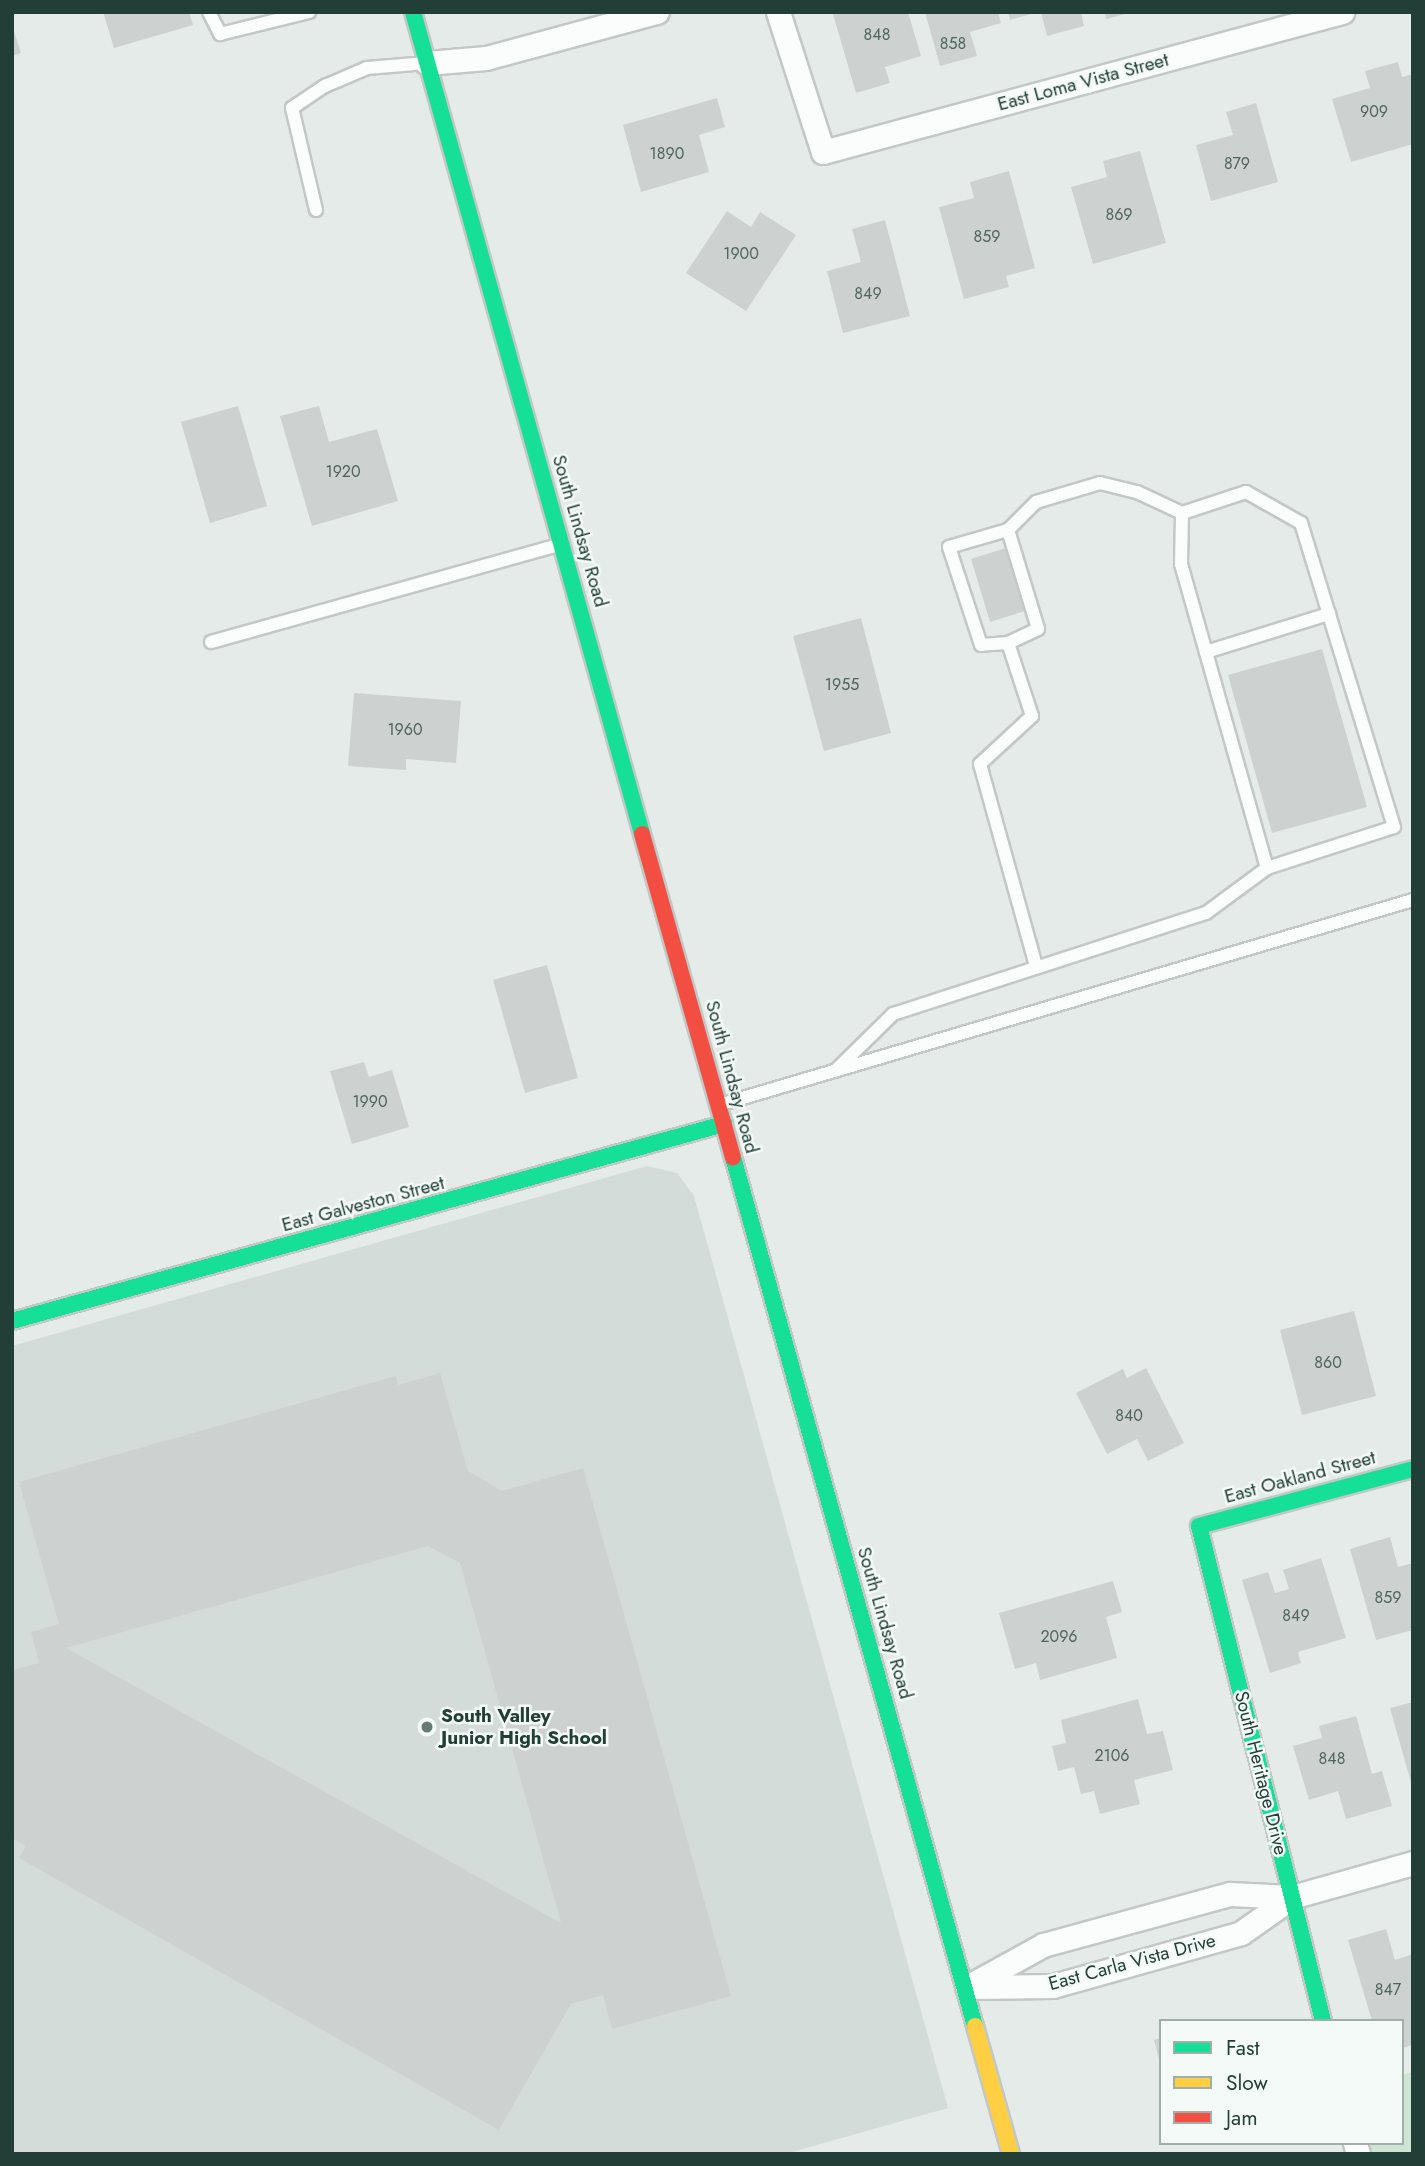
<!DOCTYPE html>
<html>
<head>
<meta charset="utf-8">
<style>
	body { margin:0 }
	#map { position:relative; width:1425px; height:2166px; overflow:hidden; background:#e5ebe8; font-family:Jost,sans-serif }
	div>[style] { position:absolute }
	.built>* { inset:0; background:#d3dcd8 }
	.green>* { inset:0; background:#cee4d5 }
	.building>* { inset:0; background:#cdd2d0 }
	.roads { filter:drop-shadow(2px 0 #c2c8c5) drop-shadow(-2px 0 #c2c8c5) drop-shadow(0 2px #c2c8c5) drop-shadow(0 -2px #c2c8c5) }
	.lane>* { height:12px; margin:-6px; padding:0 6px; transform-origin:6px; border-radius:6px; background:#fbfcfc }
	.street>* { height:23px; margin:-11.5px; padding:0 11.5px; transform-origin:11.5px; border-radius:11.5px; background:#fbfcfc }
	.fast>* { height:16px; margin:-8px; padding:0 8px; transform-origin:8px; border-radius:8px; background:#16e098 }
	.slow>* { height:16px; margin:-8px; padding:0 8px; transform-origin:8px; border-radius:8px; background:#ffcf43 }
	.jam>* { height:16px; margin:-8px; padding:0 8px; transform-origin:8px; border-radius:8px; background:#f24e42 }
	.dots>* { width:19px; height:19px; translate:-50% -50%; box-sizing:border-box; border:4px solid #f4faf7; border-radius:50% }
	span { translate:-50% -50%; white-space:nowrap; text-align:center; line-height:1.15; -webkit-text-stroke:5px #f4faf7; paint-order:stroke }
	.number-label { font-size:16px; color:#4e645e }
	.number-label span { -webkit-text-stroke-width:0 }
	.street-label { font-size:19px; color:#223f37 }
	.poi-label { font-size:19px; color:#223f37; font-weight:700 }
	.left { translate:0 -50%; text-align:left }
	.frame { position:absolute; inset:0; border:14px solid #223f37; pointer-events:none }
	.legend { position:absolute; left:1159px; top:2019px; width:245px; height:126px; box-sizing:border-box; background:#f4faf7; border:2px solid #a0afaa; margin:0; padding:9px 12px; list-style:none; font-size:21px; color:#223f37 }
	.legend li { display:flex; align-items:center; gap:14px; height:35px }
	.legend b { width:35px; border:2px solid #a0afaa }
</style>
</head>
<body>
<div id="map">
	<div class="built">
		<i style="clip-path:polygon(647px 1166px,677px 1173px,694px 1196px,948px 2108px,785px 2154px,12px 2154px,12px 1346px)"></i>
	</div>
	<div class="green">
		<i style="clip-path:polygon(1413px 2072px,1413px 2154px,1358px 2154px,1355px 2143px,1402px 2143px,1402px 2075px)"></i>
	</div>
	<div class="building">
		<i style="clip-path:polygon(103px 12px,189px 12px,193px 25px,114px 48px)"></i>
		<i style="clip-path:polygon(908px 12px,921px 56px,885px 67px,890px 83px,856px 93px,833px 14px)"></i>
		<i style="clip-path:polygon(925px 12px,998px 12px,1001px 23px,970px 32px,977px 56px,940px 66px)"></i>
		<i style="clip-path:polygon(1008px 12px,1035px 12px,1035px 13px,1010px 20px)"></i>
		<i style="clip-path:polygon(1041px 12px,1081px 12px,1084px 26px,1047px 36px)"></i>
		<i style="clip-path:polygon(1105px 12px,1129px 12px,1129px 13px,1106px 19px)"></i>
		<i style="clip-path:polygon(12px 25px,21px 53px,12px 56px)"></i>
		<i style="clip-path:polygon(1398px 62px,1402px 77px,1413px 74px,1413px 144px,1351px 162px,1332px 99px,1370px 88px,1365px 71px)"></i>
		<i style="clip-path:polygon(717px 98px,725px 127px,699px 135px,709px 172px,641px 192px,623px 125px)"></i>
		<i style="clip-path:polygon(1256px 103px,1278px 182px,1211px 201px,1196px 145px,1233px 135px,1226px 112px)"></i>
		<i style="clip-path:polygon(1140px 151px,1166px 243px,1093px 264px,1071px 187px,1107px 177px,1103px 161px)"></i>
		<i style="clip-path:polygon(1009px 171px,1035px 268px,1006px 276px,1009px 287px,964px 299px,939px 207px,974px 198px,970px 182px)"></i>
		<i style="clip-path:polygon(727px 211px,751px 227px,760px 212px,796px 235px,746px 311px,686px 273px)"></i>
		<i style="clip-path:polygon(885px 220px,910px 316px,843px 333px,827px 271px,861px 262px,852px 229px)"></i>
		<i style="clip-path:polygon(238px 406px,267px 506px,210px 523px,181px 422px)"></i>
		<i style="clip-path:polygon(319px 406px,329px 442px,377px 429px,398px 501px,312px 526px,280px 416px)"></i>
		<i style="clip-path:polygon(1006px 548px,1025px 611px,990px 622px,971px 559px)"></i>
		<i style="clip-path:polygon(861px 618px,891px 733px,824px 751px,793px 636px)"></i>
		<i style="clip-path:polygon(1322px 649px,1367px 807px,1272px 833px,1228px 675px)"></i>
		<i style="clip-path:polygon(354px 693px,461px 701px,456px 763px,406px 759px,406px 770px,348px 766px)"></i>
		<i style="clip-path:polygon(547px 965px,578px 1078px,525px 1093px,493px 980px)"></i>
		<i style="clip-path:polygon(364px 1062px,369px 1077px,392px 1070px,409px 1127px,352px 1144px,330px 1071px)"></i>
		<i style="clip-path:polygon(1354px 1311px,1376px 1396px,1302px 1415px,1280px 1330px)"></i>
		<i style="clip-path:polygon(1146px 1368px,1184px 1443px,1148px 1461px,1137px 1439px,1107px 1454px,1076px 1393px,1123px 1369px,1127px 1378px)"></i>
		<i style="clip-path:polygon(evenodd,440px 1373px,468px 1471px,502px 1491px,583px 1468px,731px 1996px,612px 2029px,603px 1995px,571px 2004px,499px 2130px,19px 1858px,26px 1846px,12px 1838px,12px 1670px,39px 1663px,31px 1632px,59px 1624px,19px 1482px,396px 1376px,398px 1385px,440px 1373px,428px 1546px,460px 1563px,561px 1923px,66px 1648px,428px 1546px)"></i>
		<i style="clip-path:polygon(1390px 1537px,1398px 1567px,1413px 1563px,1413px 1630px,1376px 1640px,1350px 1549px)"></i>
		<i style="clip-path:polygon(1321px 1558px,1346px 1638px,1298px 1652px,1301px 1663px,1270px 1673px,1242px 1580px,1268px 1572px,1275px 1593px,1289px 1589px,1283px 1570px)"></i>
		<i style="clip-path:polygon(1113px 1581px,1122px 1612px,1106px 1617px,1117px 1658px,1040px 1680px,1036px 1663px,1015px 1669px,999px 1613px)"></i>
		<i style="clip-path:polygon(1138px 1699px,1147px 1734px,1163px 1731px,1173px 1770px,1134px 1780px,1140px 1804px,1100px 1814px,1094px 1791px,1081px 1794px,1074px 1767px,1058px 1771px,1052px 1746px,1066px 1743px,1061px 1720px)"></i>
		<i style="clip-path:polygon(1413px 1702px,1413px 1786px,1412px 1786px,1390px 1708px)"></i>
		<i style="clip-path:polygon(1356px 1716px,1372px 1774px,1382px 1771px,1392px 1806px,1346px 1819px,1338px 1791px,1309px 1800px,1293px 1746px,1322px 1738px,1319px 1726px)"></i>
		<i style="clip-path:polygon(1386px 1929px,1395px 1960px,1413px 1954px,1412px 2045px,1402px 2048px,1402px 2021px,1372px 2021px,1348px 1940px)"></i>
		<i style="clip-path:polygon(1161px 2038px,1161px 2063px,1160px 2063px,1154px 2040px)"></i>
	</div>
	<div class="roads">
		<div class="lane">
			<i style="left:209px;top:12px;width:25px;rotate:63deg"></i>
			<i style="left:220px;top:34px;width:92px;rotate:-13.9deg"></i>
			<i style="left:316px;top:210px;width:105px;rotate:-103.2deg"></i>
			<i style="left:292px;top:108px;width:40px;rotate:-34deg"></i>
			<i style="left:325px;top:86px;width:46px;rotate:-23.2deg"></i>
			<i style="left:367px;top:68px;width:60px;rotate:-4.8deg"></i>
			<i style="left:1008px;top:530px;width:103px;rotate:73.1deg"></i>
			<i style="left:1038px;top:629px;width:33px;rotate:155deg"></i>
			<i style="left:1008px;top:643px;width:27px;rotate:176deg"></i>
			<i style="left:981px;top:645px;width:103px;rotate:-108.1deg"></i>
			<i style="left:949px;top:547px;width:61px;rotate:-16.1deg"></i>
			<i style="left:1008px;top:530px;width:40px;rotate:-45deg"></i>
			<i style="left:1036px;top:502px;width:67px;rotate:-16.5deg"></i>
			<i style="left:1100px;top:483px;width:38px;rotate:14deg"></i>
			<i style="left:1137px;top:492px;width:50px;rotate:25deg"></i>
			<i style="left:211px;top:642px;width:363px;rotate:-15.6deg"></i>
			<i style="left:1008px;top:643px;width:77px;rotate:71.8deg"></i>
			<i style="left:1032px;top:716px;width:71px;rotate:137.3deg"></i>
			<i style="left:980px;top:764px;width:210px;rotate:74.5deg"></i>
			<i style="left:1206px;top:652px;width:129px;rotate:-17.2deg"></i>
			<i style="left:836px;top:1070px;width:80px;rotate:-44.5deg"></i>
			<i style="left:893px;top:1014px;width:329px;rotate:-17.9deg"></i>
			<i style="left:1206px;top:913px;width:76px;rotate:-36.4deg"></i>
			<i style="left:1267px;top:868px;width:133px;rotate:-17.9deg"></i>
			<i style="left:1394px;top:827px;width:318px;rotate:-107deg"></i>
			<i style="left:1301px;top:523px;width:63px;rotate:-150.6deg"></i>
			<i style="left:1246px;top:492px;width:67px;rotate:161.8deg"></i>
			<i style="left:1182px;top:513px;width:51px;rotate:91.1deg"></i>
			<i style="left:1181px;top:564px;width:316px;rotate:74.2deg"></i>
			<i style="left:719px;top:1105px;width:724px;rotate:-16.46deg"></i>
		</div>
		<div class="street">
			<i style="left:778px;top:12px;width:147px;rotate:72.2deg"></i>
			<i style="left:823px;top:152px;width:538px;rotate:-15.1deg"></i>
			<i style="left:427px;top:63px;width:59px;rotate:-4.8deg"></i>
			<i style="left:486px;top:58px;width:177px;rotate:-15.1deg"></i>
			<i style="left:967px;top:1987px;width:87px;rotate:-28.9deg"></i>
			<i style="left:1043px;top:1945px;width:194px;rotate:-15.3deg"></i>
			<i style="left:1230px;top:1894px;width:62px;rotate:2.8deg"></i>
			<i style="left:1292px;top:1897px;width:126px;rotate:-15.7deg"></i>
			<i style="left:971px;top:1987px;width:82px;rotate:-0.7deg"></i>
			<i style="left:1053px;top:1986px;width:195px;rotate:-15.7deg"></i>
			<i style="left:1241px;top:1933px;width:62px;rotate:-35.2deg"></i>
			<i style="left:1355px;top:2143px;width:11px;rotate:75deg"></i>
		</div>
		<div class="fast">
			<i style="left:413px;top:12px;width:853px;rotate:74.43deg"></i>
			<i style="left:733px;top:1157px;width:902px;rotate:74.44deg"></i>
			<i style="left:12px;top:1321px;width:739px;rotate:-15.47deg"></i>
			<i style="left:1323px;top:2021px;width:510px;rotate:-104.06deg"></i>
			<i style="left:1199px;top:1526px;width:221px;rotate:-14.9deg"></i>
		</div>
		<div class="slow">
			<i style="left:975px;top:2026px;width:133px;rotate:74.3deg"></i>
		</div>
		<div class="jam">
			<i style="left:642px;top:834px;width:336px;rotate:74.3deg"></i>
		</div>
	</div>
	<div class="dots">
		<i style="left:427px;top:1727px;background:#667b75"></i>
	</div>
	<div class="number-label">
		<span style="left:877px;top:35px">848</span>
		<span style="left:953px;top:44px">858</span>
		<span style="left:1374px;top:112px">909</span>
		<span style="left:667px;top:154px">1890</span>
		<span style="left:1237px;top:164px">879</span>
		<span style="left:1119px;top:215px">869</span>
		<span style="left:987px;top:237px">859</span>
		<span style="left:741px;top:254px">1900</span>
		<span style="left:868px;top:294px">849</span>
		<span style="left:343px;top:472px">1920</span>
		<span style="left:842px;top:685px">1955</span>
		<span style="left:405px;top:730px">1960</span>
		<span style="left:370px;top:1102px">1990</span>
		<span style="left:1328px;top:1363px">860</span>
		<span style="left:1129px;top:1416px">840</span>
		<span style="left:1388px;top:1598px">859</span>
		<span style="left:1296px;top:1616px">849</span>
		<span style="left:1059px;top:1637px">2096</span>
		<span style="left:1112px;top:1756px">2106</span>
		<span style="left:1332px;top:1759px">848</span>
		<span style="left:1388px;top:1990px">847</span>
	</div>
	<div class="street-label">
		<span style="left:1083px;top:82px;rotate:-15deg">East Loma Vista Street</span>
		<span style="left:580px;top:531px;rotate:74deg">South Lindsay Road</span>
		<span style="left:732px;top:1077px;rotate:75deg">South Lindsay Road</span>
		<span style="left:363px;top:1204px;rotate:-15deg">East Galveston Street</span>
		<span style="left:1300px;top:1477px;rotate:-15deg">East Oakland Street</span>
		<span style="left:885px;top:1623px;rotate:74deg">South Lindsay Road</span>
		<span style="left:1261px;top:1773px;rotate:76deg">South Heritage Drive</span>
		<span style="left:1132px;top:1962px;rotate:-15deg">East Carla Vista Drive</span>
	</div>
	<div class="poi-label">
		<span class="left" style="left:441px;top:1727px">South Valley<br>Junior High School</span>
	</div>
	<div class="frame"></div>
	<ul class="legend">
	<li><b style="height:9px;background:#16e098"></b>Fast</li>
	<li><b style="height:9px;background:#ffcf43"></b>Slow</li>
	<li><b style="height:9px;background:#f24e42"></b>Jam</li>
	</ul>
</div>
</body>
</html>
